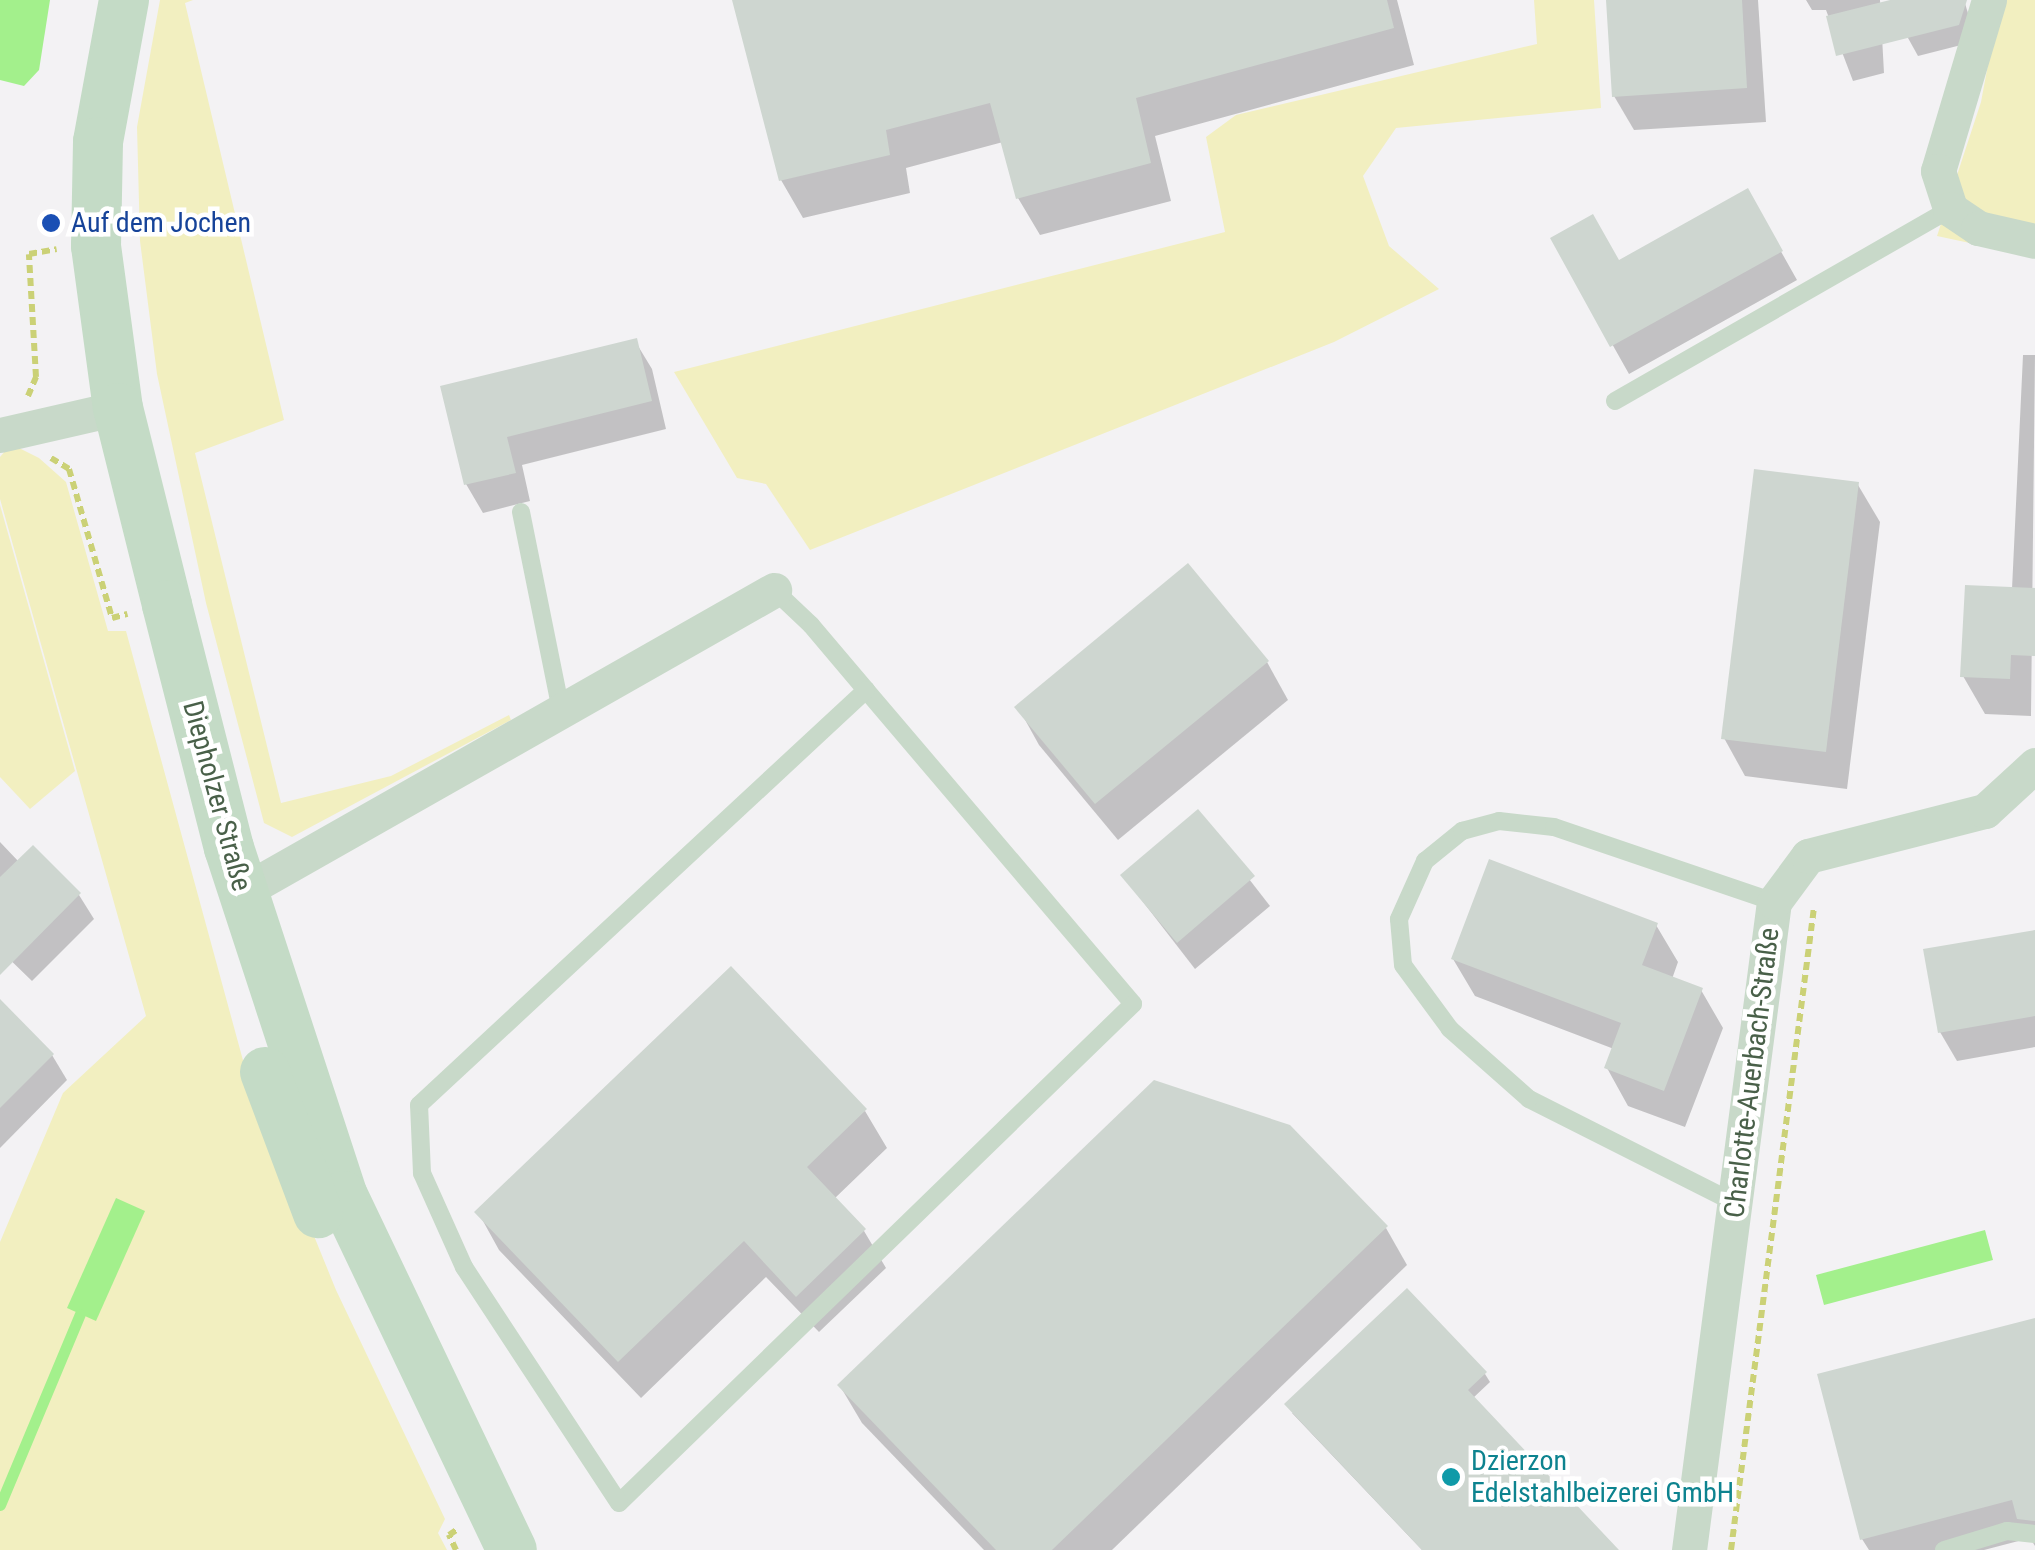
<!DOCTYPE html>
<html>
<head>
<meta charset="utf-8">
<style>
	body { margin:0 }
	#map { position:relative; width:2035px; height:1550px; overflow:hidden; background:#f3f2f4; font-family:"Roboto Condensed",sans-serif }
	div>[style] { position:absolute }
	.green>* { inset:0; background:#f2efc0 }
	.water>* { inset:0; background:#a3f08c }
	.shadow>* { inset:0; background:#0003 }
	.stream>* { height:11px; margin:-5.5px; padding:0 5.5px; transform-origin:5.5px; border-radius:5.5px; background:#a3f08c }
	.building>* { inset:0; background:#ced6d0 }
	.path>* { height:6px; margin-top:-3px; transform-origin:0; background:repeating-linear-gradient(90deg,#cbd176 0 8px,transparent 0 13px) }
	.lane>* { height:18px; margin:-9px; padding:0 9px; transform-origin:9px; border-radius:9px; background:#c8d9c9 }
	.street>* { height:35px; margin:-17.5px; padding:0 17.5px; transform-origin:17.5px; border-radius:17.5px; background:#c8d9c9 }
	.secondary>* { height:50px; margin:-25px; padding:0 25px; transform-origin:25px; border-radius:25px; background:#c4dbc6 }
	.dots>* { width:28px; height:28px; translate:-50% -50%; box-sizing:border-box; border:5px solid #fff; border-radius:50% }
	span { translate:-50% -50%; white-space:nowrap; text-align:center; line-height:1.15; -webkit-text-stroke:9px #fff; paint-order:stroke }
	.transit-label { font-size:28px; color:#164399 }
	.left { translate:0 -50%; text-align:left }
	.street-label { font-size:28px; color:#496049 }
	.culture-label { font-size:28px; color:#0d838f }
</style>
</head>
<body>
<div id="map">
	<div class="green">
		<i style="clip-path:polygon(160px 0,193px 0,185px 3px,284px 420px,195px 453px,281px 803px,391px 776px,509px 715px,511px 720px,292px 837px,264px 823px,206px 603px,157px 374px,140px 241px,137px 127px)"></i>
		<i style="clip-path:polygon(1534px 0,1594px 0,1601px 108px,1396px 128px,1363px 176px,1389px 246px,1439px 289px,1334px 342px,810px 550px,766px 484px,737px 478px,674px 372px,1225px 232px,1206px 137px,1236px 115px,1537px 44px)"></i>
		<i style="clip-path:polygon(2000px 0,2035px 0,2035px 257px,1937px 236px,1981px 102px)"></i>
		<i style="clip-path:polygon(11px 444px,39px 458px,66px 482px,108px 631px,126px 631px,244px 1064px,336px 1290px,445px 1519px,438px 1533px,447px 1550px,0 1550px,0 1242px,63px 1093px,146px 1016px,0 499px,0 457px)"></i>
		<i style="clip-path:polygon(0 505px,75px 771px,30px 809px,0 777px)"></i>
	</div>
	<div class="water">
		<i style="clip-path:polygon(0 0,50px 0,39px 70px,24px 86px,0 80px)"></i>
		<i style="clip-path:polygon(116px 1198px,145px 1211px,96px 1321px,67px 1308px)"></i>
		<i style="clip-path:polygon(1985px 1230px,1993px 1260px,1824px 1305px,1816px 1275px)"></i>
	</div>
	<div class="shadow">
		<i style="clip-path:polygon(735px 0,1397px 0,1414px 65px,1155px 136px,1171px 201px,1040px 235px,1018px 198px,1003px 142px,906px 168px,910px 193px,803px 218px,781px 180px)"></i>
		<i style="clip-path:polygon(1610px 0,1758px 0,1766px 122px,1634px 130px,1614px 96px)"></i>
		<i style="clip-path:polygon(1806px 0,1880px 0,1884px 73px,1853px 81px,1826px 10px,1812px 10px)"></i>
		<i style="clip-path:polygon(1911px 0,1964px 0,1973px 30px,1969px 43px,1918px 56px,1908px 38px)"></i>
		<i style="clip-path:polygon(1747px 191px,1797px 280px,1629px 374px,1553px 239px,1618px 264px)"></i>
		<i style="clip-path:polygon(635px 341px,652px 369px,666px 429px,522px 465px,530px 501px,483px 513px,466px 484px,443px 388px)"></i>
		<i style="clip-path:polygon(2023px 355px,2035px 355px,2031px 716px,1985px 714px,1963px 676px,2012px 589px)"></i>
		<i style="clip-path:polygon(1858px 485px,1880px 522px,1847px 789px,1745px 776px,1724px 738px)"></i>
		<i style="clip-path:polygon(1267px 662px,1288px 700px,1118px 840px,1039px 745px,1018px 707px)"></i>
		<i style="clip-path:polygon(1197px 812px,1270px 906px,1195px 969px,1123px 876px)"></i>
		<i style="clip-path:polygon(0 842px,19px 862px,33px 848px,79px 895px,94px 919px,32px 981px,0 950px)"></i>
		<i style="clip-path:polygon(1656px 925px,1678px 962px,1672px 979px,1701px 990px,1723px 1028px,1685px 1127px,1628px 1106px,1607px 1068px,1614px 1049px,1475px 996px,1453px 959px)"></i>
		<i style="clip-path:polygon(2035px 933px,2035px 1047px,1957px 1061px,1940px 1032px)"></i>
		<i style="clip-path:polygon(0 1003px,52px 1055px,67px 1080px,0 1148px)"></i>
		<i style="clip-path:polygon(865px 1111px,887px 1148px,834px 1199px,864px 1231px,886px 1268px,819px 1332px,766px 1277px,641px 1398px,499px 1250px,478px 1212px)"></i>
		<i style="clip-path:polygon(1386px 1228px,1407px 1265px,1112px 1550px,984px 1550px,862px 1423px,840px 1386px)"></i>
		<i style="clip-path:polygon(2035px 1320px,2035px 1546px,2030px 1538px,1984px 1550px,1869px 1550px,1862px 1539px)"></i>
		<i style="clip-path:polygon(1485px 1374px,1490px 1382px,1472px 1399px,1615px 1550px,1422px 1550px,1292px 1413px)"></i>
	</div>
	<div class="stream">
		<i style="left:0;top:1505px;width:207px;rotate:-67.3deg"></i>
	</div>
	<div class="building">
		<i style="clip-path:polygon(732px 0,1387px 0,1394px 28px,1136px 98px,1151px 163px,1016px 199px,990px 103px,886px 130px,890px 155px,779px 181px)"></i>
		<i style="clip-path:polygon(1606px 0,1742px 0,1747px 88px,1612px 97px)"></i>
		<i style="clip-path:polygon(1890px 0,1967px 0,1959px 25px,1836px 56px,1826px 16px)"></i>
		<i style="clip-path:polygon(1748px 188px,1783px 251px,1610px 347px,1550px 238px,1593px 214px,1619px 260px)"></i>
		<i style="clip-path:polygon(637px 338px,652px 401px,507px 437px,516px 473px,464px 485px,440px 386px)"></i>
		<i style="clip-path:polygon(1754px 469px,1859px 482px,1826px 752px,1721px 739px)"></i>
		<i style="clip-path:polygon(1188px 563px,1269px 661px,1095px 804px,1014px 707px)"></i>
		<i style="clip-path:polygon(1965px 585px,2035px 588px,2035px 656px,2011px 655px,2010px 679px,1960px 677px)"></i>
		<i style="clip-path:polygon(1198px 809px,1255px 876px,1177px 943px,1120px 875px)"></i>
		<i style="clip-path:polygon(33px 845px,81px 893px,0 975px,0 877px)"></i>
		<i style="clip-path:polygon(1489px 859px,1658px 923px,1642px 965px,1703px 988px,1664px 1091px,1604px 1068px,1621px 1023px,1451px 959px)"></i>
		<i style="clip-path:polygon(2035px 930px,2035px 1016px,1938px 1033px,1923px 949px)"></i>
		<i style="clip-path:polygon(731px 966px,867px 1109px,807px 1167px,866px 1229px,796px 1297px,744px 1241px,618px 1362px,474px 1212px)"></i>
		<i style="clip-path:polygon(0 999px,54px 1054px,0 1108px)"></i>
		<i style="clip-path:polygon(1154px 1080px,1290px 1125px,1388px 1226px,1052px 1550px,996px 1550px,837px 1385px)"></i>
		<i style="clip-path:polygon(1407px 1288px,1487px 1372px,1468px 1390px,1619px 1550px,1422px 1550px,1284px 1404px)"></i>
		<i style="clip-path:polygon(2035px 1318px,2035px 1521px,2017px 1519px,2012px 1500px,1860px 1540px,1817px 1374px)"></i>
	</div>
	<div class="path">
		<i style="left:28px;top:396px;width:21px;rotate:-67deg"></i>
		<i style="left:36px;top:377px;width:123px;rotate:-93.3deg"></i>
		<i style="left:29px;top:254px;width:28px;rotate:-10deg"></i>
		<i style="left:51px;top:458px;width:21px;rotate:31deg"></i>
		<i style="left:69px;top:469px;width:155px;rotate:73.9deg"></i>
		<i style="left:112px;top:618px;width:16px;rotate:-15deg"></i>
		<i style="left:456px;top:1550px;width:17px;rotate:-115deg"></i>
		<i style="left:449px;top:1535px;width:11px;rotate:-34deg"></i>
		<i style="left:1731px;top:1550px;width:648px;rotate:-82.64deg"></i>
	</div>
	<div class="lane">
		<i style="left:1615px;top:401px;width:386px;rotate:-29.8deg"></i>
		<i style="left:521px;top:512px;width:203px;rotate:78.6deg"></i>
		<i style="left:774px;top:590px;width:51px;rotate:43.4deg"></i>
		<i style="left:811px;top:625px;width:85px;rotate:49.8deg"></i>
		<i style="left:866px;top:690px;width:412px;rotate:49.6deg"></i>
		<i style="left:1133px;top:1004px;width:716px;rotate:135.85deg"></i>
		<i style="left:619px;top:1503px;width:282px;rotate:-123.3deg"></i>
		<i style="left:464px;top:1267px;width:103px;rotate:-114.1deg"></i>
		<i style="left:422px;top:1173px;width:68px;rotate:-92.5deg"></i>
		<i style="left:419px;top:1105px;width:610px;rotate:-42.87deg"></i>
		<i style="left:1735px;top:1203px;width:231px;rotate:-153.2deg"></i>
		<i style="left:1529px;top:1099px;width:106px;rotate:-138.5deg"></i>
		<i style="left:1450px;top:1029px;width:79px;rotate:-126.3deg"></i>
		<i style="left:1403px;top:965px;width:46px;rotate:-95deg"></i>
		<i style="left:1399px;top:919px;width:64px;rotate:-65.9deg"></i>
		<i style="left:1425px;top:861px;width:48px;rotate:-39deg"></i>
		<i style="left:1462px;top:831px;width:38px;rotate:-15deg"></i>
		<i style="left:1499px;top:821px;width:55px;rotate:6.2deg"></i>
		<i style="left:1554px;top:827px;width:232px;rotate:18.8deg"></i>
		<i style="left:1944px;top:1550px;width:66px;rotate:-16.8deg"></i>
		<i style="left:2007px;top:1531px;width:28px;rotate:6deg"></i>
	</div>
	<div class="street">
		<i style="left:1989px;top:0;width:178px;rotate:106.6deg"></i>
		<i style="left:1938px;top:171px;width:40px;rotate:72deg"></i>
		<i style="left:1950px;top:209px;width:34px;rotate:34deg"></i>
		<i style="left:1978px;top:228px;width:58px;rotate:12.8deg"></i>
		<i style="left:0;top:435px;width:121px;rotate:-12.9deg"></i>
		<i style="left:242px;top:892px;width:612px;rotate:-29.58deg"></i>
		<i style="left:1689px;top:1550px;width:654px;rotate:-82.53deg"></i>
		<i style="left:1774px;top:902px;width:57px;rotate:-53.5deg"></i>
		<i style="left:1808px;top:856px;width:183px;rotate:-14.3deg"></i>
		<i style="left:1985px;top:811px;width:68px;rotate:-42.6deg"></i>
	</div>
	<div class="secondary">
		<i style="left:124px;top:0;width:144px;rotate:100.4deg"></i>
		<i style="left:98px;top:142px;width:104px;rotate:91.1deg"></i>
		<i style="left:96px;top:246px;width:163px;rotate:82.3deg"></i>
		<i style="left:118px;top:408px;width:203px;rotate:76deg"></i>
		<i style="left:167px;top:605px;width:251px;rotate:75.7deg"></i>
		<i style="left:229px;top:848px;width:366px;rotate:71.9deg"></i>
		<i style="left:343px;top:1196px;width:392px;rotate:64.5deg"></i>
		<i style="left:265px;top:1072px;width:151px;rotate:69.4deg"></i>
	</div>
	<div class="dots">
		<i style="left:51px;top:223px;background:#1a4fb4"></i>
		<i style="left:1451px;top:1477px;background:#0f9aa8"></i>
	</div>
	<div class="transit-label">
		<span class="left" style="left:71px;top:223px">Auf dem Jochen</span>
	</div>
	<div class="street-label">
		<span style="left:217px;top:796px;rotate:75deg">Diepholzer Straße</span>
		<span style="left:1752px;top:1073px;rotate:-83deg">Charlotte-Auerbach-Straße</span>
	</div>
	<div class="culture-label">
		<span class="left" style="left:1471px;top:1477px">Dzierzon<br>Edelstahlbeizerei GmbH</span>
	</div>
</div>
</body>
</html>
